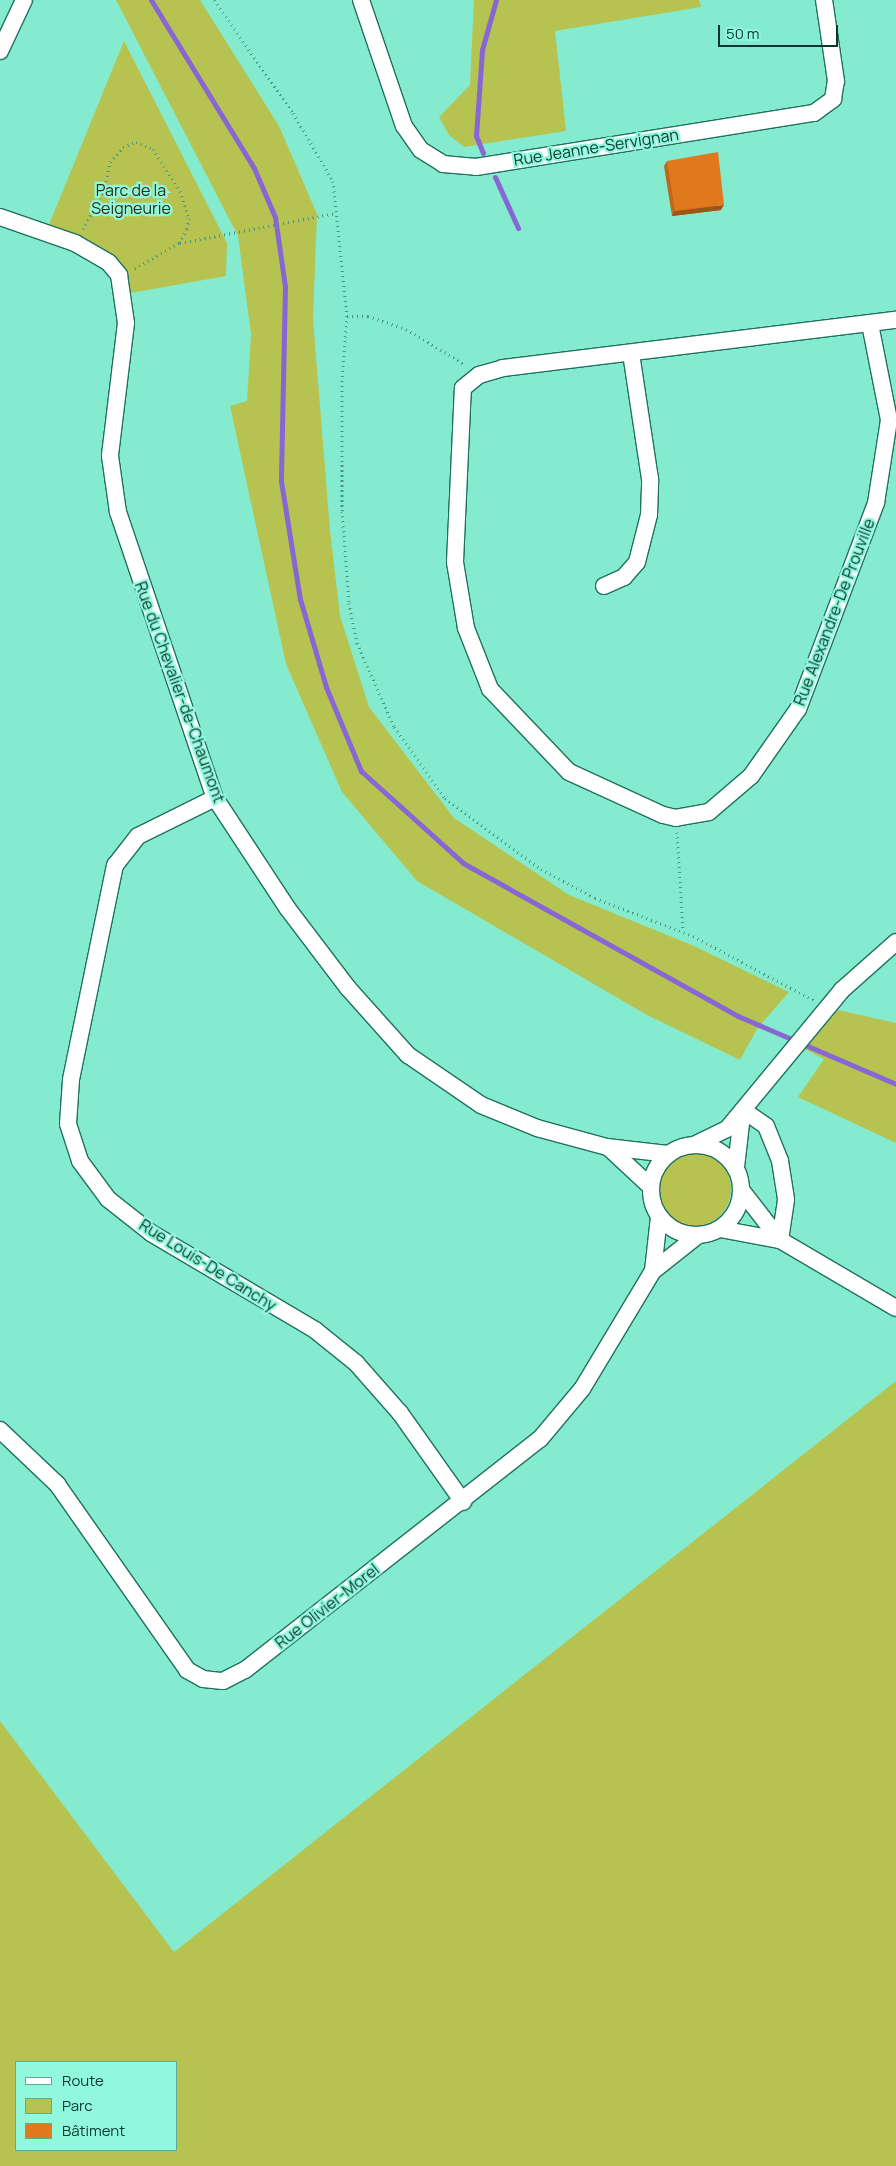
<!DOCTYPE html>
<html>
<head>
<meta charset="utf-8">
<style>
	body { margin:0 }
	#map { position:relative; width:896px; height:2166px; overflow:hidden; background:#85ebcf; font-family:Manrope,sans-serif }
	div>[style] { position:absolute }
	.green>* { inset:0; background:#b7c351 }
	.round { border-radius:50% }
	.stream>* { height:5px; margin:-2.5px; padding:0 2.5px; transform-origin:2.5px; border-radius:2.5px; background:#8767d3 }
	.path>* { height:3px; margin-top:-1.5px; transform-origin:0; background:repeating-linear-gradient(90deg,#499581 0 1px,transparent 0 5px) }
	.roads { filter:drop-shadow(1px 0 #1f725f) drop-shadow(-1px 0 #1f725f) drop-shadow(0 1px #1f725f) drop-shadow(0 -1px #1f725f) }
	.minor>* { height:16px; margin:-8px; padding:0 8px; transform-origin:8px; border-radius:8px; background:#fff }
	.minor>.ring { margin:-8px; padding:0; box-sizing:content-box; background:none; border:16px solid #fff; border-radius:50% }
	.wall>* { inset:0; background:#c16719 }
	.shaded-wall>* { inset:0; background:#9d5414 }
	.building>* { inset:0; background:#e0781d }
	span { translate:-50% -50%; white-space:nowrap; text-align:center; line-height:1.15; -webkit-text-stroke:4.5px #92f8dc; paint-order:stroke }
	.street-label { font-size:16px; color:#09382d }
	.park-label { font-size:16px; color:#2c2e18 }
	.legend { position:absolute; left:15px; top:2061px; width:162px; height:90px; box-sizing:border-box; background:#92f8dc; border:1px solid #5bab96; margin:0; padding:6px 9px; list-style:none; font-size:15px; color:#09382d }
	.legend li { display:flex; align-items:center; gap:10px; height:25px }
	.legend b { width:25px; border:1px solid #5bab96 }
	.scale { position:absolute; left:718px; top:25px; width:120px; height:22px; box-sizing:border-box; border:2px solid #09382d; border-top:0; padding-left:6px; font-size:15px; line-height:18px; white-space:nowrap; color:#09382d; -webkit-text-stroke:4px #92f8dc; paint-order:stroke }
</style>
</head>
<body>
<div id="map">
	<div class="green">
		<i style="clip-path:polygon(116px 0,200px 0,279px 126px,317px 214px,313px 319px,330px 530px,340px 616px,369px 707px,454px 818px,569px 895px,694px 946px,789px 992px,757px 1029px,740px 1060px,647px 1015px,417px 881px,342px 792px,286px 664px,230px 406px,247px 401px,251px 334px,238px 236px)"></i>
		<i style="clip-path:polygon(474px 0,699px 0,701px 7px,555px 31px,566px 131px,464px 147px,449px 135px,439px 117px,470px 85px)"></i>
		<i style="clip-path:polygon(124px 41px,227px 243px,226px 276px,125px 294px,119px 275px,46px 232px)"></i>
		<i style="clip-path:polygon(838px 1010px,896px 1023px,896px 1143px,798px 1097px,824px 1059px,805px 1049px)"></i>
		<i class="round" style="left:655px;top:1151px;width:76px;height:76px"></i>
		<i style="clip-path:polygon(evenodd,896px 1381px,896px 2166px,0 2166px,0 1721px,174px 1952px,896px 1381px,16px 2062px,176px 2062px,176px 2150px,16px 2150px,16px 2062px)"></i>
	</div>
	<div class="stream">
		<i style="left:151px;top:0;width:197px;rotate:58.5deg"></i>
		<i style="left:254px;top:168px;width:53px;rotate:66.8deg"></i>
		<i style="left:275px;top:217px;width:70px;rotate:81.8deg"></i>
		<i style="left:285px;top:286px;width:195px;rotate:91.2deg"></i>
		<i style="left:281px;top:481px;width:120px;rotate:80.9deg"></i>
		<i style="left:300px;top:599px;width:92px;rotate:73.5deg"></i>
		<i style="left:326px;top:687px;width:91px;rotate:67.4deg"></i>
		<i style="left:361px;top:771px;width:137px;rotate:42deg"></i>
		<i style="left:463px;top:863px;width:315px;rotate:29.1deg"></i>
		<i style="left:738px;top:1016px;width:172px;rotate:23.3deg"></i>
		<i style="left:483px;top:153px;width:18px;rotate:-112deg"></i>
		<i style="left:476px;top:136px;width:86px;rotate:-86deg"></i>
		<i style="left:482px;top:50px;width:52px;rotate:-74.4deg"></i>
		<i style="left:495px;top:177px;width:56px;rotate:65.7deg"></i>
	</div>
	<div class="path">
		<i style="left:214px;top:0;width:138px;rotate:55deg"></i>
		<i style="left:293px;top:113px;width:79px;rotate:59.5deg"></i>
		<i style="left:333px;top:181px;width:136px;rotate:84.1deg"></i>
		<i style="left:347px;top:316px;width:64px;rotate:94.5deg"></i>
		<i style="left:342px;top:380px;width:131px;rotate:90deg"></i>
		<i style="left:342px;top:511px;width:92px;rotate:85.6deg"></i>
		<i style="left:349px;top:603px;width:41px;rotate:78.7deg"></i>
		<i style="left:357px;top:643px;width:92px;rotate:66.2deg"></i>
		<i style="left:394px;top:727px;width:87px;rotate:54.3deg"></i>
		<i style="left:445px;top:798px;width:119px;rotate:36.5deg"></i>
		<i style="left:541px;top:869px;width:61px;rotate:28.2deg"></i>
		<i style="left:595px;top:898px;width:105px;rotate:21.2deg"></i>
		<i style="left:693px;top:936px;width:138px;rotate:28deg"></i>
		<i style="left:83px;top:229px;width:43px;rotate:-61.1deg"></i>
		<i style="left:104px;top:191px;width:30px;rotate:-78deg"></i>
		<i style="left:110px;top:162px;width:20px;rotate:-49deg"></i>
		<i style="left:123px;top:147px;width:14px;rotate:-21deg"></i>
		<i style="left:136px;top:142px;width:18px;rotate:22deg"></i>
		<i style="left:153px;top:149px;width:50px;rotate:57.3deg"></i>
		<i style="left:180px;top:191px;width:28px;rotate:72deg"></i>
		<i style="left:189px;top:218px;width:11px;rotate:100deg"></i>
		<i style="left:187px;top:229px;width:16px;rotate:120deg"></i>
		<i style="left:179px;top:243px;width:53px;rotate:150.5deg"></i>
		<i style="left:180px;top:243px;width:159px;rotate:-10.9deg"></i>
		<i style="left:347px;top:316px;width:21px"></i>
		<i style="left:368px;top:316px;width:40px;rotate:18.9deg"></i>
		<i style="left:406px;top:329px;width:70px;rotate:31deg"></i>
		<i style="left:677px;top:832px;width:99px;rotate:86.5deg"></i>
	</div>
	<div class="roads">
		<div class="minor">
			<i style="left:361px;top:0;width:133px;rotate:71.2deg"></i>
			<i style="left:404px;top:126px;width:29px;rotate:55deg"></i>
			<i style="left:421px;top:150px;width:26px;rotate:32deg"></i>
			<i style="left:443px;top:164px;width:33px;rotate:5deg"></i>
			<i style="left:476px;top:167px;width:342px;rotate:-9.1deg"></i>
			<i style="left:814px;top:113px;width:24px;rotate:-36deg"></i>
			<i style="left:833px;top:99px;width:18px;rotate:-81deg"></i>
			<i style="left:836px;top:81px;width:82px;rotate:-98.4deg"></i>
			<i style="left:0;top:51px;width:56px;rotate:-64.8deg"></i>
			<i style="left:0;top:217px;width:79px;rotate:19.1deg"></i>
			<i style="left:75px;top:243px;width:39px;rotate:30deg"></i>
			<i style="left:109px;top:263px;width:16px;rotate:50deg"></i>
			<i style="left:119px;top:275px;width:49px;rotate:81.7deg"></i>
			<i style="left:126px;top:323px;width:134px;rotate:96.9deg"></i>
			<i style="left:110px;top:456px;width:57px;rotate:81.9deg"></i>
			<i style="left:118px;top:512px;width:302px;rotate:71.3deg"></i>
			<i style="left:215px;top:798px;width:133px;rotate:56.7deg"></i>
			<i style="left:288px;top:909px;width:99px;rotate:52.8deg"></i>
			<i style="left:348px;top:988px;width:90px;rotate:48.2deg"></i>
			<i style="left:408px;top:1055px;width:88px;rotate:34.4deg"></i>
			<i style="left:481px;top:1105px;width:61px;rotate:22.3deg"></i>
			<i style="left:537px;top:1128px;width:73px;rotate:15.2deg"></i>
			<i style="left:607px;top:1147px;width:61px;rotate:6.5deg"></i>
			<i style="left:870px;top:324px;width:98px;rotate:78.8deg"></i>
			<i style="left:889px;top:420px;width:84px;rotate:98.9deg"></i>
			<i style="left:876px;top:503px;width:220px;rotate:110.7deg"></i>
			<i style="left:798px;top:709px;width:82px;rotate:125deg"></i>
			<i style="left:751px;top:776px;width:55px;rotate:139.4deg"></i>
			<i style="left:709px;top:812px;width:34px;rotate:170deg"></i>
			<i style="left:676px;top:818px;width:13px;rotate:-167deg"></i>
			<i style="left:663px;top:815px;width:103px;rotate:-155.4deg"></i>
			<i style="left:569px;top:772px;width:115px;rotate:-133.6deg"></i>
			<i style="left:490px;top:689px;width:66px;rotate:-111.5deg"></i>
			<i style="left:466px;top:628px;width:67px;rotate:-99.5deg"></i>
			<i style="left:455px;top:562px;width:174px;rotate:-87.4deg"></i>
			<i style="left:463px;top:388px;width:21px;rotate:-39deg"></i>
			<i style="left:479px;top:375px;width:25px;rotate:-16deg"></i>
			<i style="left:503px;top:368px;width:396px;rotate:-7deg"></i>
			<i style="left:604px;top:586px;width:22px;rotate:-24deg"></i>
			<i style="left:624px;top:577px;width:20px;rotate:-49deg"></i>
			<i style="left:637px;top:562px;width:49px;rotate:-75.7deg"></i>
			<i style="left:649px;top:515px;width:36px;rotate:-88deg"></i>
			<i style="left:650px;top:479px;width:127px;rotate:-98.6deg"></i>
			<i style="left:215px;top:798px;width:86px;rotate:153.7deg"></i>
			<i style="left:138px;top:836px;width:37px;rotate:128deg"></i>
			<i style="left:115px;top:865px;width:219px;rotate:101.6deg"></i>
			<i style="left:71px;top:1080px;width:44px;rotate:93.9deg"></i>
			<i style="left:68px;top:1124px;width:39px;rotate:72deg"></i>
			<i style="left:80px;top:1161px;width:47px;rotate:53.6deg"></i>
			<i style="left:108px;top:1199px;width:55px;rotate:38.3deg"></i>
			<i style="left:151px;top:1233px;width:191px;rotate:30.6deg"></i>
			<i style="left:315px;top:1330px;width:53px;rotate:38.8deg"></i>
			<i style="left:356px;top:1363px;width:67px;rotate:48.7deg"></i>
			<i style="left:400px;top:1413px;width:109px;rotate:54.7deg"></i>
			<i style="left:743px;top:1110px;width:28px;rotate:35deg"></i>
			<i style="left:766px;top:1126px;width:38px;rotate:68deg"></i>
			<i style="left:780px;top:1161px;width:39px;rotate:81deg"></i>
			<i style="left:786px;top:1200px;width:40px;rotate:98.5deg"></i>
			<i style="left:696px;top:1144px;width:34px;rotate:-26deg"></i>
			<i style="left:727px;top:1129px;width:180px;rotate:-50.4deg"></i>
			<i style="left:842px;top:990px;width:72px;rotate:-41.6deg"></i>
			<i class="ring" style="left:651px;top:1145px;width:74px;height:74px"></i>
			<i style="left:609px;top:1148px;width:56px;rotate:42.8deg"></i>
			<i style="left:736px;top:1167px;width:52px;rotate:-83.4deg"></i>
			<i style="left:742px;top:1191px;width:62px;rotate:52.2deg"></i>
			<i style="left:720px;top:1229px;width:61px;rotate:10.4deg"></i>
			<i style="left:780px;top:1240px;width:134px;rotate:30.4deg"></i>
			<i style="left:653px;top:1271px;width:54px;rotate:-83.7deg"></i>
			<i style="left:0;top:1430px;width:79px;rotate:43.5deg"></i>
			<i style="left:57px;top:1484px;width:227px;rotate:55deg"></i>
			<i style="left:187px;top:1670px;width:18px;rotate:29deg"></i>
			<i style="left:203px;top:1679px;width:20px;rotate:6deg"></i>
			<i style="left:223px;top:1681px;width:25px;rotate:-27deg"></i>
			<i style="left:245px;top:1670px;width:375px;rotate:-38.1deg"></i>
			<i style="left:540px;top:1439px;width:65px;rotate:-50deg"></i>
			<i style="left:582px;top:1389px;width:138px;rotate:-59deg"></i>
			<i style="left:653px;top:1271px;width:56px;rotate:-38.5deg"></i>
		</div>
	</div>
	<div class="wall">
		<i style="clip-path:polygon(667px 161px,721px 210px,672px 216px,664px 166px)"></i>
	</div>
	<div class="shaded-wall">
		<i style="clip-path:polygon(724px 205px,721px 210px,672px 216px,675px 211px)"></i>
	</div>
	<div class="building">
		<i style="clip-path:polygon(718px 152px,724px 205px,675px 211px,667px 161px)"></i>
	</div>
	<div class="street-label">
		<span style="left:596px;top:147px;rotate:-9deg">Rue Jeanne-Servignan</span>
		<span style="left:834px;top:612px;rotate:-69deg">Rue Alexandre-De Prouville</span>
		<span style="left:180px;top:692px;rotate:70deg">Rue du Chevalier-de-Chaumont</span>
		<span style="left:208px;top:1265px;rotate:32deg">Rue Louis-De Canchy</span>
		<span style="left:327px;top:1606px;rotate:-38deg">Rue Olivier-Morel</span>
	</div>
	<div class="park-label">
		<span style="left:131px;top:199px">Parc de la<br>Seigneurie</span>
	</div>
	<ul class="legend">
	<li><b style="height:6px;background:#fff"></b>Route</li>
	<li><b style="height:14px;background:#b7c351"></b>Parc</li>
	<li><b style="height:14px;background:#e0781d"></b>Bâtiment</li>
	</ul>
	<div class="scale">50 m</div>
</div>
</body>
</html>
